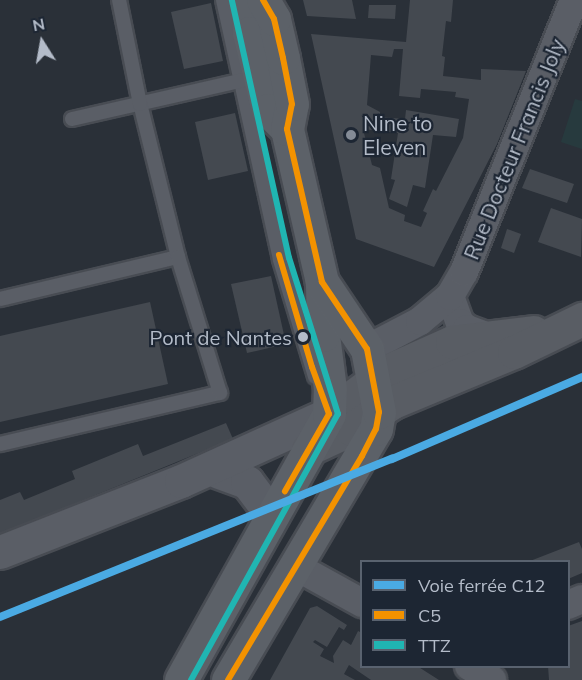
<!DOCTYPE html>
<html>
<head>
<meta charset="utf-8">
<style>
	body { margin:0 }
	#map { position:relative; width:582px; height:680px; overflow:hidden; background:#2a3038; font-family:Mulish,sans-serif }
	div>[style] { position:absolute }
	.green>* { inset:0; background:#273a3e }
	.building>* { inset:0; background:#444950 }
	.roads { filter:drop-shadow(2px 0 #484c53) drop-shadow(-2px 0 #484c53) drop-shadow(0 2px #484c53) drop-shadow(0 -2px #484c53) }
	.service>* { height:14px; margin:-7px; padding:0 7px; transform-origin:7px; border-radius:7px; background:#5a5e66 }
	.minor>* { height:28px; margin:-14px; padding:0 14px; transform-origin:14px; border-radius:14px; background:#5a5e66 }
	.tertiary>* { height:33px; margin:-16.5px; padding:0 16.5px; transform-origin:16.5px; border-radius:16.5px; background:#5a5e66 }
	.secondary>* { height:33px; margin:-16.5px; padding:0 16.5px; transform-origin:16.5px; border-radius:16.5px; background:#595d64 }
	.primary>* { height:33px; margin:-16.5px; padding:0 16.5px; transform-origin:16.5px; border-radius:16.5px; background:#5c6168 }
	.bus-1>* { height:6px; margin:-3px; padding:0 3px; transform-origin:3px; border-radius:3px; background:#f39200 }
	.bus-2>* { height:6px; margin:-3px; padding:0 3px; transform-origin:3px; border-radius:3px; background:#20b5b2 }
	.rail-1>* { height:8px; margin:-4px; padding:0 4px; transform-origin:4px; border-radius:4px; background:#4aaae3 }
	.dots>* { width:16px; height:16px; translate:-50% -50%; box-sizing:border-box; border:3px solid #1d2633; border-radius:50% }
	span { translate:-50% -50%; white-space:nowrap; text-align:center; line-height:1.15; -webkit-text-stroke:4.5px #1d2633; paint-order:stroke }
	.bus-label { font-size:20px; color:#b4bcc9 }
	.right { translate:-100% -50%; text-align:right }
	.poi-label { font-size:21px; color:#b4bcc9 }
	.left { translate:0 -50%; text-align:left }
	.street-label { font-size:21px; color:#b4bcc9 }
	.legend { position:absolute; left:360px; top:560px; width:210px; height:108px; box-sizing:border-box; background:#1d2633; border:2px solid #59626f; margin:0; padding:8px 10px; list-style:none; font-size:18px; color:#b4bcc9 }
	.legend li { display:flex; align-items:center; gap:12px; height:30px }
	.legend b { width:30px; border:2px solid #59626f }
	.north { position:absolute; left:12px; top:12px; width:60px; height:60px; -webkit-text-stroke:4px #1d2633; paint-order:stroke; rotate:349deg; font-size:16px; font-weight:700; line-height:24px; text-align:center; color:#b4bcc9 }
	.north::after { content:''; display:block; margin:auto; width:21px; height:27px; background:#b4bcc9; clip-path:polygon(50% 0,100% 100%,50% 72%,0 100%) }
</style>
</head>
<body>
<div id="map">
	<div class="green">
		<i style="clip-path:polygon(575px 99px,582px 101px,582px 149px,561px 142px)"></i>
	</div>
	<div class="building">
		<i style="clip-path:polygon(303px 0,352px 0,356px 19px,307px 16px)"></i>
		<i style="clip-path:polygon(evenodd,410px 0,453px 0,451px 22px,446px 21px,442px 56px,445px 57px,443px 76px,481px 80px,481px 69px,526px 71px,497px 144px,434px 267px,356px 239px,311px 34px,406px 42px,410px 0,394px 49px,403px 49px,399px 96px,420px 98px,421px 89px,456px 92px,455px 97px,469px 99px,463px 138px,436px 191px,433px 189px,423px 211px,427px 213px,421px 227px,404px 221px,405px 215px,389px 208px,380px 168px,372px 165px,363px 129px,398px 133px,391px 179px,395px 180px,389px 199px,407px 207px,413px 185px,425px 188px,433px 135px,456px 137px,459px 119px,406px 110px,405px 119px,380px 117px,380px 112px,367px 105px,371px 55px,392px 57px,394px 49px)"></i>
		<i style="clip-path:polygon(211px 3px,223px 61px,184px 69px,171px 12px)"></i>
		<i style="clip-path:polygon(369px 5px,396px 5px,395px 19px,368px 18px)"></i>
		<i style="clip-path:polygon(235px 113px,248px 171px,208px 180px,195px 122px)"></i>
		<i style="clip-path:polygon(530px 169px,574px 184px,567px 203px,522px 188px)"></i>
		<i style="clip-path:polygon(551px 208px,582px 219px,581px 257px,538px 242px)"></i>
		<i style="clip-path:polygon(507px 229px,521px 234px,514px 253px,501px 248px)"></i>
		<i style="clip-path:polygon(271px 276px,286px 344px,247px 353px,231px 284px)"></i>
		<i style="clip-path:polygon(150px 302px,168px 384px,0 422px,0 336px)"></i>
		<i style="clip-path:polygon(226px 423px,233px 439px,0 534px,0 500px,20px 492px,24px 500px,75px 479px,72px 471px,138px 444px,143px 456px)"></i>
		<i style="clip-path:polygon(579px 542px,582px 549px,582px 573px,568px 579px,568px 561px,530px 561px)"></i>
		<i style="clip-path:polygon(317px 606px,347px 625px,344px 630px,339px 627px,327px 647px,315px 640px,313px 642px,324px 649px,320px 656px,334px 663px,333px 656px,343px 640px,351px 645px,358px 631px,362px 633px,362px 666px,417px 666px,439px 680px,371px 680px,349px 665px,344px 674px,355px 680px,270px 680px,310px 608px)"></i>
		<i style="clip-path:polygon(582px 621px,582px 680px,549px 680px,548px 666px,568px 666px,568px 626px)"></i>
	</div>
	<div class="roads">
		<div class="service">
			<i style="left:223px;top:0;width:266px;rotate:77.6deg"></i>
			<i style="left:280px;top:260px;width:122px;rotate:73.3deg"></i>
			<i style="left:72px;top:119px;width:180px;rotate:-12.8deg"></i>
			<i style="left:0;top:299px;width:183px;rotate:-13.3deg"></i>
			<i style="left:178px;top:257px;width:158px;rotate:-103.9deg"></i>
			<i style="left:140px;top:104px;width:106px;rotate:-101.4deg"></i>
			<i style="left:0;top:444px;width:226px;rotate:-13.1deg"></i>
			<i style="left:220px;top:393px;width:142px;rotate:-107.2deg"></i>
		</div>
		<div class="minor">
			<i style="left:450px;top:296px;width:29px;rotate:70deg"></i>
			<i style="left:460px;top:323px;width:9px;rotate:41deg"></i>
			<i style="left:467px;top:329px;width:23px;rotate:20deg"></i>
			<i style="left:367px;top:349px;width:60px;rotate:-27.8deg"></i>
			<i style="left:420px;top:321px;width:39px;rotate:-40deg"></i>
			<i style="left:450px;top:296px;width:28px;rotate:-60deg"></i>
			<i style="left:464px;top:272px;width:293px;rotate:-68deg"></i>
			<i style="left:295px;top:566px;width:77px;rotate:28.9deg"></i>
			<i style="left:568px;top:605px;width:15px;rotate:-23deg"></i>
			<i style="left:469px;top:666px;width:27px;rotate:31deg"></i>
		</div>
		<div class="tertiary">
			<i style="left:219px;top:472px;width:30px;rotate:20deg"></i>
			<i style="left:247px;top:482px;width:41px;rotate:52.9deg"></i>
			<i style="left:0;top:552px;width:194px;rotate:-21.4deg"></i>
			<i style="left:181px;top:481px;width:162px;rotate:-24.4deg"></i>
		</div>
		<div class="secondary">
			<i style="left:329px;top:414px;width:72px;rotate:-36.6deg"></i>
			<i style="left:387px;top:371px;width:71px;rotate:-24deg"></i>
			<i style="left:452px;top:342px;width:82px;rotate:-7deg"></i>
			<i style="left:308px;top:449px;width:47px;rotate:-24.9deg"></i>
			<i style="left:351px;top:429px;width:50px;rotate:-32.7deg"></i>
			<i style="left:393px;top:402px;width:131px;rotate:-22.5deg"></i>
			<i style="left:514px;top:352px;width:76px;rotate:-25.9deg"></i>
		</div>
		<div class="primary">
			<i style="left:250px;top:0;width:33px;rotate:92deg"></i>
			<i style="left:249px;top:33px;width:79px;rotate:76.1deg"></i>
			<i style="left:268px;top:110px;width:27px;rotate:45deg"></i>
			<i style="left:181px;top:680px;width:304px;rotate:-60.9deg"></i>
			<i style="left:329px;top:414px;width:25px;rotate:-88deg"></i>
			<i style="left:330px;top:389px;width:54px;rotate:-97.4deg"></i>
			<i style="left:323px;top:335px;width:53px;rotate:-91.1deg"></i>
			<i style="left:322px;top:282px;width:157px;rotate:-102.9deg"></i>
			<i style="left:287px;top:129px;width:25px;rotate:-79deg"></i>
			<i style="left:292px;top:104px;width:47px;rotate:-101.1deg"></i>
			<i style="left:283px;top:58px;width:40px;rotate:-103deg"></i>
			<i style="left:274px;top:19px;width:22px;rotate:-120deg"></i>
			<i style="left:228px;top:680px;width:291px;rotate:-59.5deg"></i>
			<i style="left:376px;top:429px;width:17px;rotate:-80deg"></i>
			<i style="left:379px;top:412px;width:64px;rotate:-100.8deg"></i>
			<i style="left:367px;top:349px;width:81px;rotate:-123.9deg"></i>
		</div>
	</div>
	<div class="bus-1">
		<i style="left:279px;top:255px;width:117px;rotate:73.6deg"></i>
		<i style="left:312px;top:367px;width:50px;rotate:70.1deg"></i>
		<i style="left:329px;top:414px;width:89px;rotate:119.7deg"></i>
		<i style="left:228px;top:680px;width:261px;rotate:-59.1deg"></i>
		<i style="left:362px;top:456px;width:30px;rotate:-63deg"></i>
		<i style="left:376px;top:429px;width:17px;rotate:-80deg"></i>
		<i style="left:379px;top:412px;width:64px;rotate:-100.8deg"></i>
		<i style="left:367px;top:349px;width:81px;rotate:-123.9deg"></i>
		<i style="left:322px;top:282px;width:157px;rotate:-102.9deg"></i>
		<i style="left:287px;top:129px;width:25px;rotate:-79deg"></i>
		<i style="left:292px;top:104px;width:47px;rotate:-101.1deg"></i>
		<i style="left:283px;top:58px;width:40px;rotate:-103deg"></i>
		<i style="left:274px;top:19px;width:22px;rotate:-120deg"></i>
	</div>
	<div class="bus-2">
		<i style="left:191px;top:680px;width:304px;rotate:-61.1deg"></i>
		<i style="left:338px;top:414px;width:164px;rotate:-107.4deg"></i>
		<i style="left:289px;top:258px;width:264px;rotate:-102.5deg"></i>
	</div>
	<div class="rail-1">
		<i style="left:0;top:617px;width:423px;rotate:-22deg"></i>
		<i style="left:392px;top:459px;width:207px;rotate:-23.3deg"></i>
	</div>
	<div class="dots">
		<i style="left:351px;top:135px;background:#848b96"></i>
		<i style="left:303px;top:337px;background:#b4bcc9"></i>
	</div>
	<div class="bus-label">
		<span class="right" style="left:292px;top:337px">Pont de Nantes</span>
	</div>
	<div class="poi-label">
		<span class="left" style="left:363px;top:135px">Nine to<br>Eleven</span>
	</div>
	<div class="street-label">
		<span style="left:514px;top:149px;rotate:-68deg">Rue Docteur Francis Joly</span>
	</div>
	<ul class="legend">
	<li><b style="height:8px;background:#4aaae3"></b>Voie ferrée C12</li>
	<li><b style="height:8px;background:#f39200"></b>C5</li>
	<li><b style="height:8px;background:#20b5b2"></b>TTZ</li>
	</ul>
	<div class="north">N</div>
</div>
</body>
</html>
